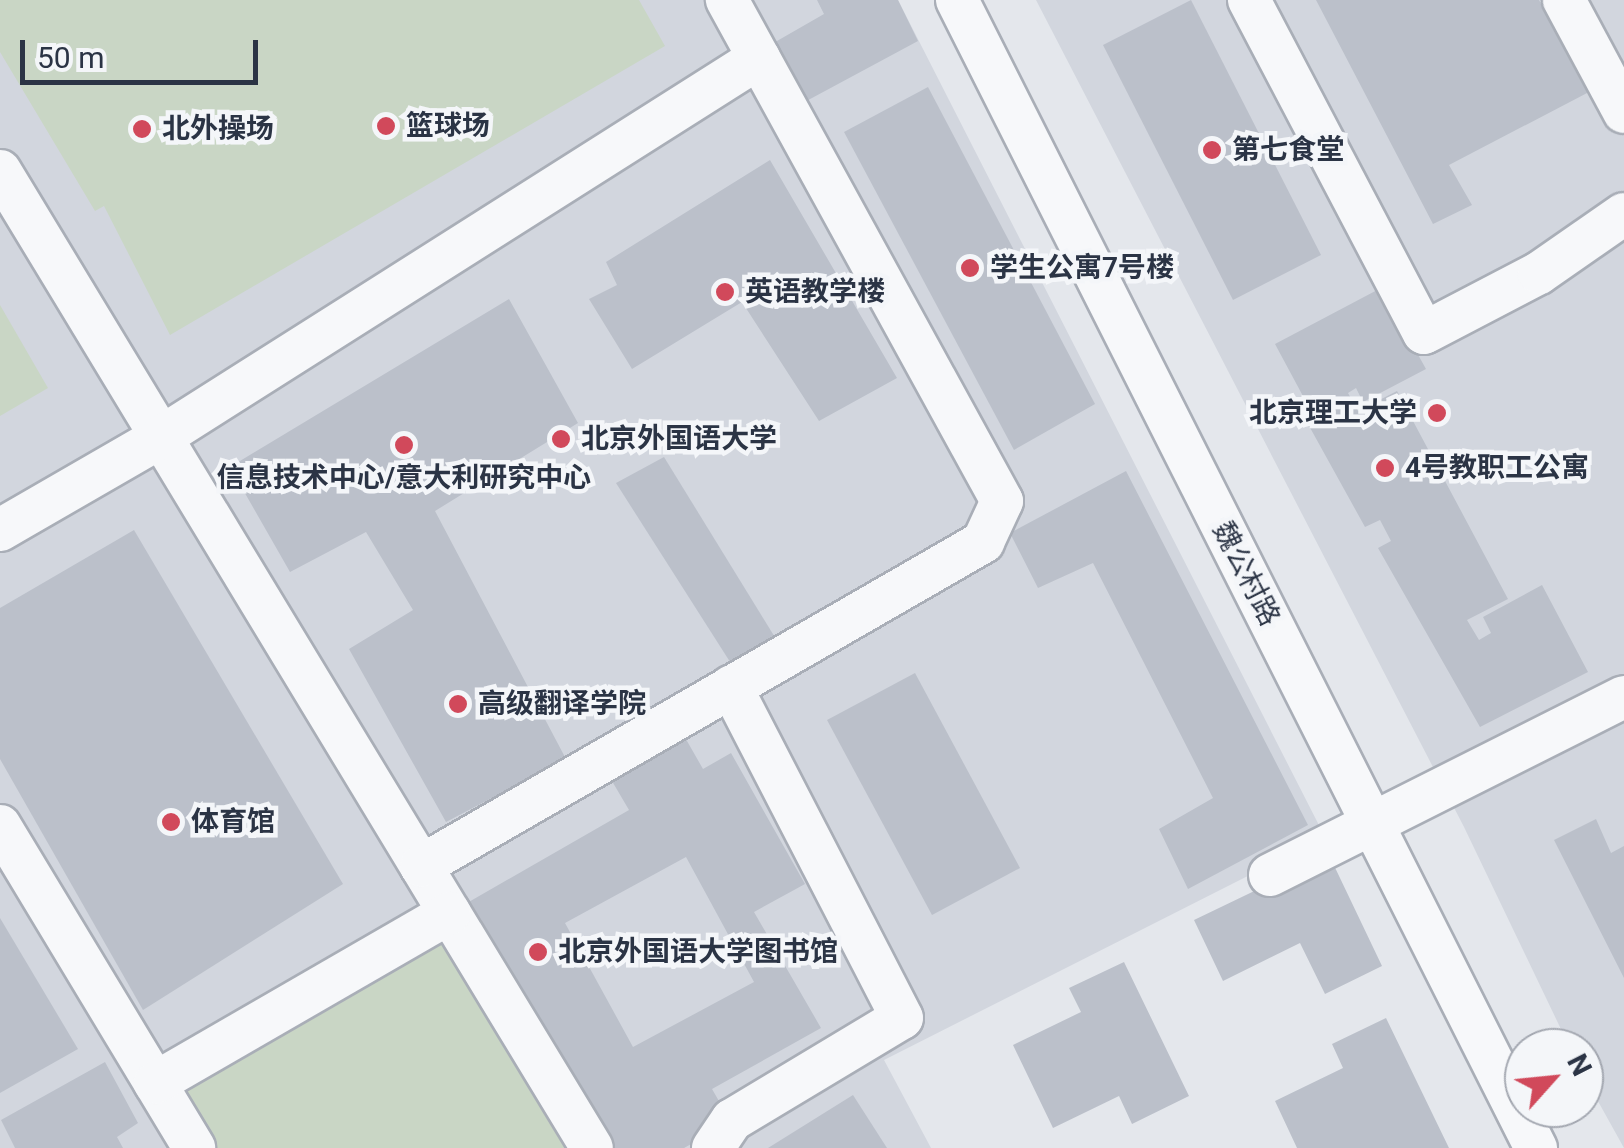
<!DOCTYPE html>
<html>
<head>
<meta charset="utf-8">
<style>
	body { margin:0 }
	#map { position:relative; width:1624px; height:1148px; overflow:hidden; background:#e4e7ec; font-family:Roboto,"Noto Sans SC",sans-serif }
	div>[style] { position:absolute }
	.built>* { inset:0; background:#d2d6de }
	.green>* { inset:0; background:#c9d6c5 }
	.building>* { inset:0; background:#bbc0ca }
	.roads { filter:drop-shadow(2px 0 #a9aeb7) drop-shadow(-2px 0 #a9aeb7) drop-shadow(0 2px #a9aeb7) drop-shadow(0 -2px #a9aeb7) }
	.minor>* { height:42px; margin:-21px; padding:0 21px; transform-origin:21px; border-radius:21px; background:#f7f8fa }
	.dots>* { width:28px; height:28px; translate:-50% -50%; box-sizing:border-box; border:5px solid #f4f6f9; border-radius:50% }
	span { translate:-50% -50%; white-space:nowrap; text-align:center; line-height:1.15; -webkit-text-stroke:9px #f4f6f9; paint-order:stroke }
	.poi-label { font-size:28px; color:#2b3445; font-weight:700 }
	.left { translate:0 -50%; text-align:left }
	.right { translate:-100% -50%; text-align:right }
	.street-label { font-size:28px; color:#2b3445 }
	.north { position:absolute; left:1504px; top:1028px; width:100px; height:100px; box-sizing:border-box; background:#f4f6f9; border:2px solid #a4a8b1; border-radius:50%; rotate:63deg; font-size:28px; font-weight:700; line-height:40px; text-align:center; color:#2b3445 }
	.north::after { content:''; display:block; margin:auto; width:35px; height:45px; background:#d1495b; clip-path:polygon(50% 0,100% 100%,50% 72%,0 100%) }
	.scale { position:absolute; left:20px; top:40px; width:238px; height:45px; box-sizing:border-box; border:5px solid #2b3445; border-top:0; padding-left:12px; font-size:30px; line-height:35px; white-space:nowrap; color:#2b3445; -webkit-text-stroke:8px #f4f6f9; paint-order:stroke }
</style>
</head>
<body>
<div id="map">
	<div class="built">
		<i style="clip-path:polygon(0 0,898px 0,1325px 837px,884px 1060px,931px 1148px,0 1148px)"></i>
		<i style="clip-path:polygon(1036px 0,1624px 0,1624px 1148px,1584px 1076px,1584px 1048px,1570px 1048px,1464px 827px)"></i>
	</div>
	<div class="green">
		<i style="clip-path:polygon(0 0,639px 0,665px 46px,170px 335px,104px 206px,95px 211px,0 52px)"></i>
		<i style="clip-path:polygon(0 305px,48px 388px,0 416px)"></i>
		<i style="clip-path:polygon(447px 926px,582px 1148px,204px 1148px,168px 1087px)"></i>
	</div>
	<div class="building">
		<i style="clip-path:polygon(817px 0,898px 0,918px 41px,799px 105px,770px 45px,824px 14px)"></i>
		<i style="clip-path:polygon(1191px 0,1321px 255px,1233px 300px,1103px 45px)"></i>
		<i style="clip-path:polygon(1316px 0,1539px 0,1589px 92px,1449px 165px,1472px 205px,1433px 224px)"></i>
		<i style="clip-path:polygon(928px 87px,1095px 404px,1014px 450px,844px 132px)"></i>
		<i style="clip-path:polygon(770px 160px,897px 378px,819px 421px,742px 302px,632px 369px,589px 299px,617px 285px,606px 262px)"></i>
		<i style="clip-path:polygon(1381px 288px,1426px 369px,1363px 402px,1356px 388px,1348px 393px,1358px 411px,1397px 391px,1508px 599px,1467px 620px,1479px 640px,1491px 633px,1483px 617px,1542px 585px,1588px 672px,1480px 727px,1378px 548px,1391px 541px,1380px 520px,1365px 527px,1303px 415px,1311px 411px,1275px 344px)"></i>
		<i style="clip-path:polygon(509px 299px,578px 423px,435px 511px,566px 759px,446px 822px,349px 649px,413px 610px,366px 532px,290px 572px,230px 467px)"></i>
		<i style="clip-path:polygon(664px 457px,776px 639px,732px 665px,616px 483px)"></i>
		<i style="clip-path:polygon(1126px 471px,1308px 825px,1188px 889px,1159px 829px,1213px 798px,1093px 563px,1038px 588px,1010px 533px)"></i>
		<i style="clip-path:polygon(134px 530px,343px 884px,143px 1010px,0 759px,0 608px)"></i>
		<i style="clip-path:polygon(915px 673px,1020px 868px,932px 915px,827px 720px)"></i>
		<i style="clip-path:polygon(evenodd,683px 734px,703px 769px,731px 753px,805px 884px,754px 912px,821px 1028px,712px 1089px,731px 1122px,684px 1148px,607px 1148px,467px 903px,629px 810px,609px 776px,683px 734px,686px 857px,754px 982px,633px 1047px,565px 923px,686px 857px)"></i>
		<i style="clip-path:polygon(1596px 819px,1611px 853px,1624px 846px,1624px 978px,1554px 840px)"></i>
		<i style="clip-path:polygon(1329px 855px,1382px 966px,1325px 994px,1300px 943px,1223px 981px,1194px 920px)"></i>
		<i style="clip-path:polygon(0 918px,78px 1049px,0 1093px)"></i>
		<i style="clip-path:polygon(1124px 962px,1189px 1096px,1132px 1124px,1119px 1096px,1053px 1128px,1013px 1045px,1081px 1012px,1069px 988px)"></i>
		<i style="clip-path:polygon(1386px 1018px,1449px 1148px,1297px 1148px,1275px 1101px,1343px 1068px,1332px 1044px)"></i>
		<i style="clip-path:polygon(105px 1062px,138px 1123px,117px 1137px,123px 1148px,15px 1148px,1px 1120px)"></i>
		<i style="clip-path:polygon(853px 1095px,887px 1148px,768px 1148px)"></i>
	</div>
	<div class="roads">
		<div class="minor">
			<i style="left:957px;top:0;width:1286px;rotate:63.24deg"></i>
			<i style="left:1249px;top:0;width:376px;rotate:62.3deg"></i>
			<i style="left:1424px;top:333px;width:130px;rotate:-27.6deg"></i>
			<i style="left:1539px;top:273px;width:103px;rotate:-34.8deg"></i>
			<i style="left:1564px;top:0;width:127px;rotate:61.8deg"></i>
			<i style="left:0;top:171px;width:1142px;rotate:58.79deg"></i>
			<i style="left:0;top:530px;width:186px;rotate:-30deg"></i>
			<i style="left:161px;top:437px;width:708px;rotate:-32.37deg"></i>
			<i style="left:0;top:826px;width:376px;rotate:58.9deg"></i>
			<i style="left:421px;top:866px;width:649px;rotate:-29.96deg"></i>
			<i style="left:983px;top:542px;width:45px;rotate:-65.1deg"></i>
			<i style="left:1002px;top:501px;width:572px;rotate:-118.76deg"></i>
			<i style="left:1270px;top:875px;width:396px;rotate:-26.7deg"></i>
			<i style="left:155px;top:1083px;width:340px;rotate:-30deg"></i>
			<i style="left:713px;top:1148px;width:34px;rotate:-56deg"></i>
			<i style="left:732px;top:1120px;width:198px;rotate:-31deg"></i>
			<i style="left:902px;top:1018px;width:373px;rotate:-117.3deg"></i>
		</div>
	</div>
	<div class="dots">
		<i style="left:386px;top:126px;background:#d1495b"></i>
		<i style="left:142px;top:129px;background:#d1495b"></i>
		<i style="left:1212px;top:150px;background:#d1495b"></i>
		<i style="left:970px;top:268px;background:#d1495b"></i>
		<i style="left:725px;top:292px;background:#d1495b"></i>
		<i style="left:1437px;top:413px;background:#d1495b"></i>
		<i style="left:561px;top:439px;background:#d1495b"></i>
		<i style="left:404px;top:445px;background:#d1495b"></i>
		<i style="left:1385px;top:468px;background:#d1495b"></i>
		<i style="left:458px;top:704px;background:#d1495b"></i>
		<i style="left:171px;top:822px;background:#d1495b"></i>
		<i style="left:538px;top:952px;background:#d1495b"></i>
	</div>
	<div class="poi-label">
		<span class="left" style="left:406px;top:126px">篮球场</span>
		<span class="left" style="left:162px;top:129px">北外操场</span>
		<span class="left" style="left:1232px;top:150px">第七食堂</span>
		<span class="left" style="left:990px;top:268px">学生公寓7号楼</span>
		<span class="left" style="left:745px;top:292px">英语教学楼</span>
		<span class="right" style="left:1417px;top:413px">北京理工大学</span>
		<span class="left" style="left:581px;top:439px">北京外国语大学</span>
		<span class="left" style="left:1405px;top:468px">4号教职工公寓</span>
		<span style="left:404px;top:478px">信息技术中心/意大利研究中心</span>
		<span class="left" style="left:478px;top:704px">高级翻译学院</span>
		<span class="left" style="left:191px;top:822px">体育馆</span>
		<span class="left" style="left:558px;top:952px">北京外国语大学图书馆</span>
	</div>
	<div class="street-label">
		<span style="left:1246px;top:574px;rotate:63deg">魏公村路</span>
	</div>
	<div class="north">N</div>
	<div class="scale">50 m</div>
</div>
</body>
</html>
